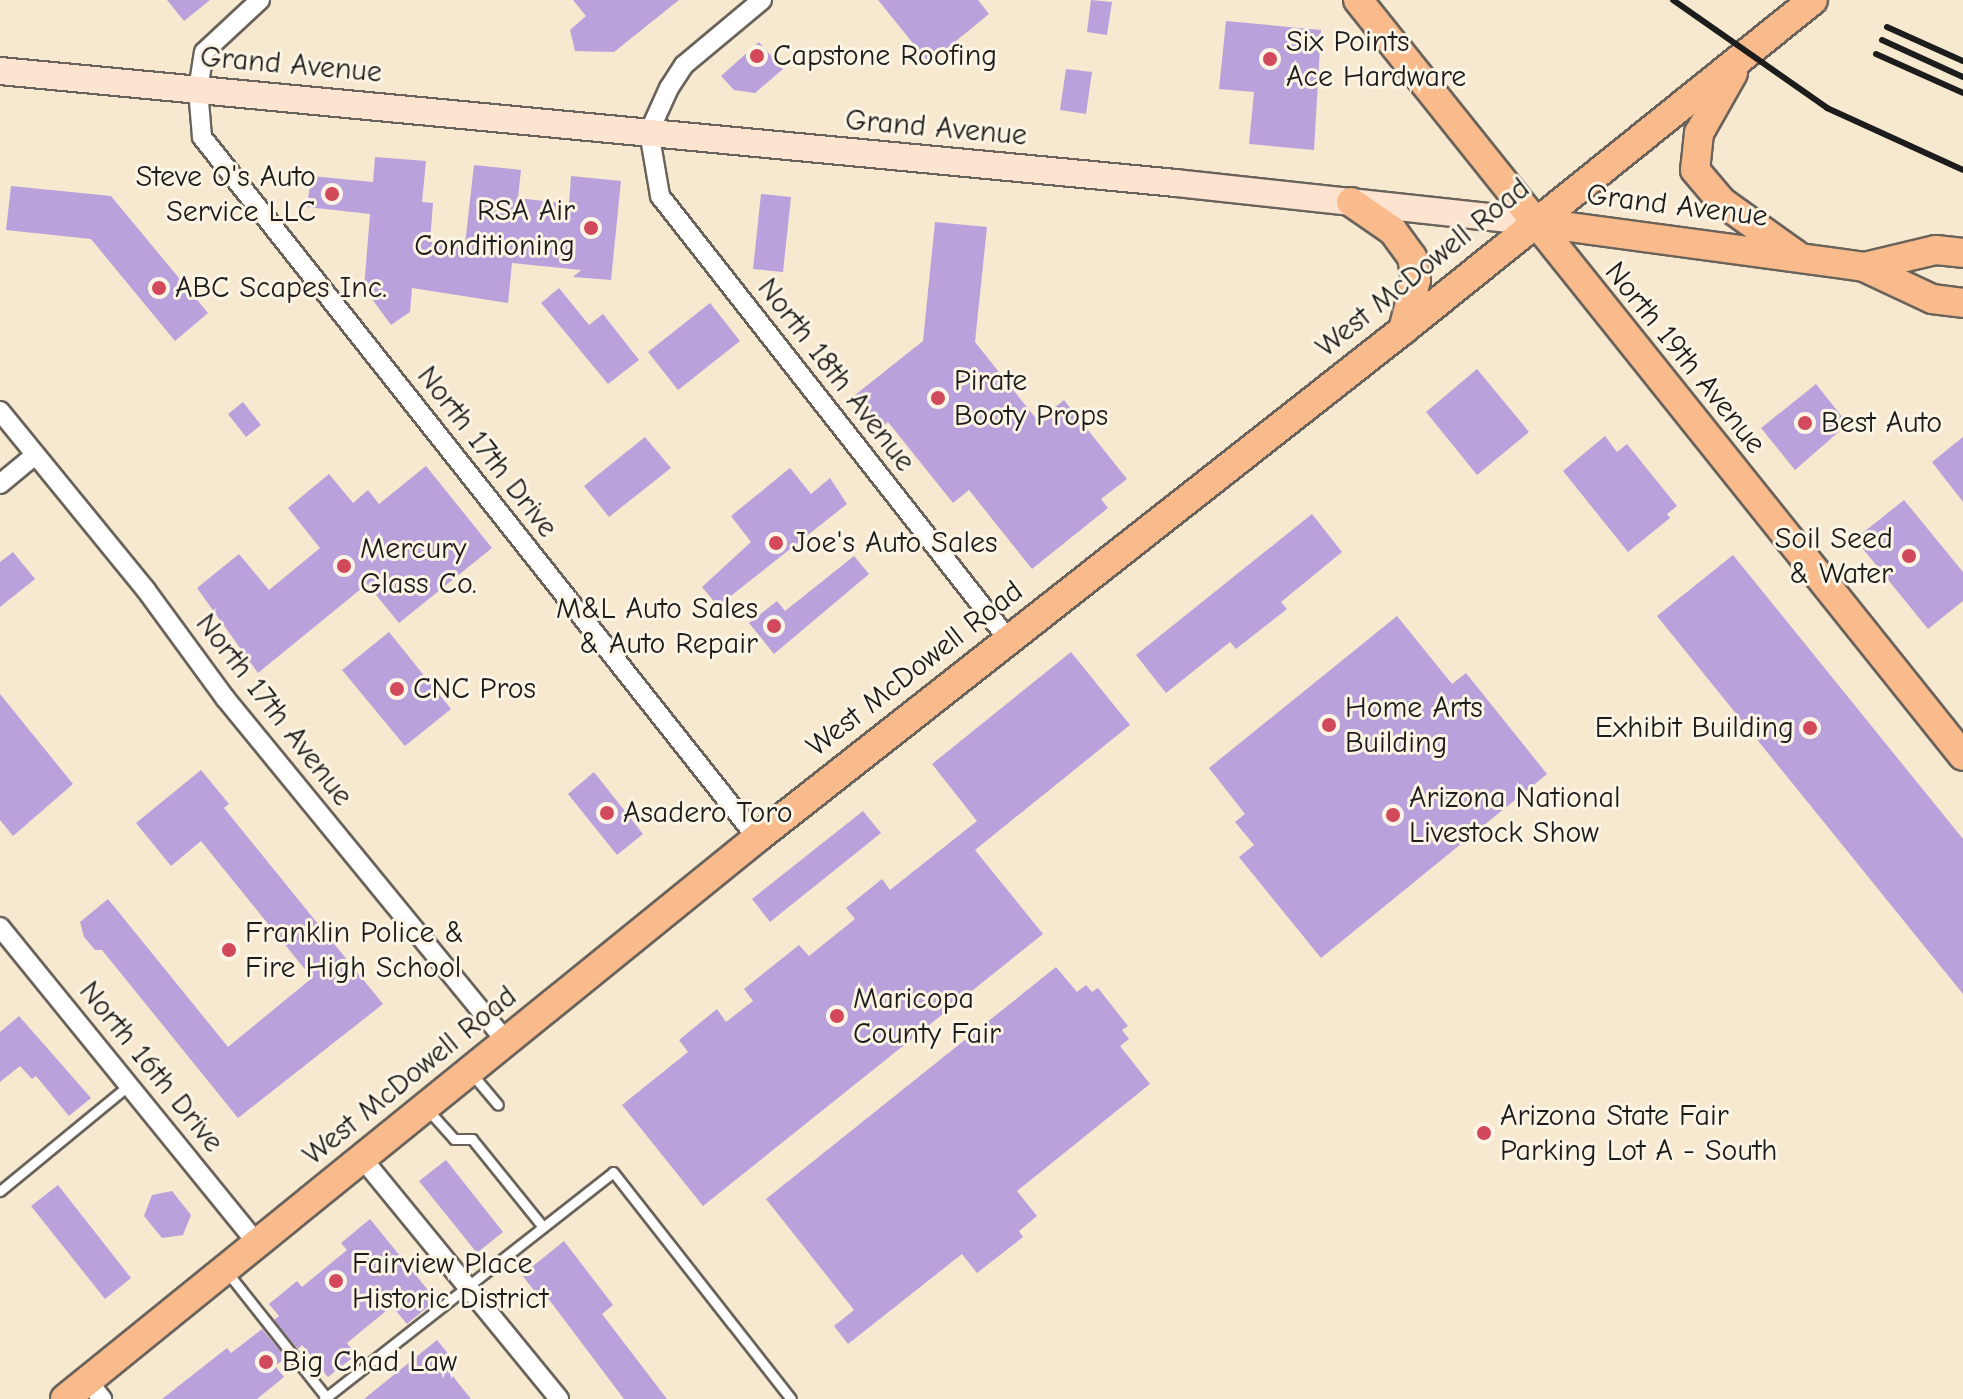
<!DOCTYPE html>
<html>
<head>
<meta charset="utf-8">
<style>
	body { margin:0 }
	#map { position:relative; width:1963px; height:1399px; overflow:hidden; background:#f7e8d0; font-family:"Comic Neue",sans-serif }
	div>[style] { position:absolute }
	.building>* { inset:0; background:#b9a2db }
	.roads { filter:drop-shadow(2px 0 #69635b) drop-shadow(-2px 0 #69635b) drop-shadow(0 2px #69635b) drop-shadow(0 -2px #69635b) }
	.lane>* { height:9px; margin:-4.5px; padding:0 4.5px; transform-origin:4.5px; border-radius:4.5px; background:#fff }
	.street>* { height:18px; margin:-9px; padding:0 9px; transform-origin:9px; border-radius:9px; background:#fff }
	.secondary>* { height:26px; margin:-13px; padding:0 13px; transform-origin:13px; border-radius:13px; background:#fde4d1 }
	.primary>* { height:28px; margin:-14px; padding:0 14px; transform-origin:14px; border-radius:14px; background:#fabb8c }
	.rail>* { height:6px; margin:-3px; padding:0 3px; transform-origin:3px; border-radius:3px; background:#1c1c1c }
	.dots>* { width:22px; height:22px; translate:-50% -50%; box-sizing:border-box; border:4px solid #fcf5e5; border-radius:50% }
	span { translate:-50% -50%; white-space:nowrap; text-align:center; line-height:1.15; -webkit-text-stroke:6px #fcf5e5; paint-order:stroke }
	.poi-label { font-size:30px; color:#1c1c1c }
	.left { translate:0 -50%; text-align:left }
	.right { translate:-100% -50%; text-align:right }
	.street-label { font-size:30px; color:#1c1c1c }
</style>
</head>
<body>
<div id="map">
	<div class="building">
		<i style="clip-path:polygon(167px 0,210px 0,184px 21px)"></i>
		<i style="clip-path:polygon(573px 0,679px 0,614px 52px,575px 51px,570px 30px,586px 16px)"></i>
		<i style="clip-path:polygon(878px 0,978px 0,989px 14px,929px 63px)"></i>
		<i style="clip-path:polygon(1091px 0,1112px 2px,1107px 35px,1087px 32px)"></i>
		<i style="clip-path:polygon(1226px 21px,1321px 30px,1314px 150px,1249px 144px,1254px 92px,1219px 89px)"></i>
		<i style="clip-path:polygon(759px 42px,783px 69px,755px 93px,734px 90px,721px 76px)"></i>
		<i style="clip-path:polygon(1066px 69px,1092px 72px,1086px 114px,1060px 110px)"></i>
		<i style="clip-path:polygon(375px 157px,426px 161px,422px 202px,433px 203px,430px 242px,465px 244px,474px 165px,521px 170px,518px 198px,569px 204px,571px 176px,621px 181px,611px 280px,573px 277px,581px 270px,512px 263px,508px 303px,412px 288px,410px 312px,391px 325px,364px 288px,370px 214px,307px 207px,311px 176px,373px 182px)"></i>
		<i style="clip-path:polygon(11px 186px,111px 196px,208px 313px,175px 341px,91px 239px,6px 230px)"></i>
		<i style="clip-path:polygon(761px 194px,791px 197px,783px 272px,753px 269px)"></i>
		<i style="clip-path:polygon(935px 222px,987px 227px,975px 342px,1038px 421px,1064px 400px,1127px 479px,1101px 499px,1108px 508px,1032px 569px,969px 490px,953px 503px,888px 422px,881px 428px,855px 395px,923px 341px)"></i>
		<i style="clip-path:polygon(559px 288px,589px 325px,603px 314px,639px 360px,608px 384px,541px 303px)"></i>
		<i style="clip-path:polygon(710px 303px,740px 341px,678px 390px,648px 352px)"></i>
		<i style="clip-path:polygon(1477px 369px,1529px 432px,1477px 475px,1426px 412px)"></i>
		<i style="clip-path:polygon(1816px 384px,1843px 418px,1843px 428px,1795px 470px,1761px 428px)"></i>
		<i style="clip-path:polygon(243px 402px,261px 425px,246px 437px,228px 414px)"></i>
		<i style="clip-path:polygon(1605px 436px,1617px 452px,1627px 444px,1677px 506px,1667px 514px,1670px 518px,1628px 552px,1563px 471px)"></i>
		<i style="clip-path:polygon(645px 437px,671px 468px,609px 517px,584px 486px)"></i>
		<i style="clip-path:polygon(1963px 437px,1963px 502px,1932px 462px)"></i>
		<i style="clip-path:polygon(426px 466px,492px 548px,399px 623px,367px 584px,258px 673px,197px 588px,239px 554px,269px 590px,320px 548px,288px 508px,329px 474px,353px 503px,368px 490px,379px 504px)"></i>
		<i style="clip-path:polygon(790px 468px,811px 494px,830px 478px,847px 504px,718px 606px,702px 587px,751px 542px,731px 516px)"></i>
		<i style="clip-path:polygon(1904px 500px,1963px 572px,1963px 601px,1928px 629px,1855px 539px)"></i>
		<i style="clip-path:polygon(1312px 514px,1342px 552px,1281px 602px,1287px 609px,1236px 649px,1230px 642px,1166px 693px,1136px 655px)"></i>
		<i style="clip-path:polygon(13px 552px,35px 579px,0 607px,0 562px)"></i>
		<i style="clip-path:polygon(1733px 555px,1963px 839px,1963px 994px,1657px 616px)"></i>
		<i style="clip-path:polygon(854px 556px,869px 574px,774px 654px,749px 623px,777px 601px,785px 611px)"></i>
		<i style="clip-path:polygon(1397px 616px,1452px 684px,1466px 673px,1547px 774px,1321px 958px,1239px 857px,1254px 845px,1235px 822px,1245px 814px,1209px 768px)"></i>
		<i style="clip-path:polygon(389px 632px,451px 709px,405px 746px,342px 670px)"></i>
		<i style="clip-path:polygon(1071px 652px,1130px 725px,975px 850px,1043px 934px,703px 1206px,622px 1105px,688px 1052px,679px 1040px,717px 1009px,726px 1022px,753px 1001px,744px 989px,799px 945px,809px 956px,855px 919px,846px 908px,882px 879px,890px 890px,977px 821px,932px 764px)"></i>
		<i style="clip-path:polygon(0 694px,73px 784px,13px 836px,0 820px)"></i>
		<i style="clip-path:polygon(201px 770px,229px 804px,224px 808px,383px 1004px,238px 1118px,102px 950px,95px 950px,84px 937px,80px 922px,108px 899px,228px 1047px,312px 978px,201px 841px,171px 866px,136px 823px)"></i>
		<i style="clip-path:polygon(594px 772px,643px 834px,617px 855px,568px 794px)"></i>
		<i style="clip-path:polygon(863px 811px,881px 833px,770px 922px,752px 899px)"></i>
		<i style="clip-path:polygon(1056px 967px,1077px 992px,1086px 985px,1092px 992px,1098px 988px,1128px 1026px,1122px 1030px,1129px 1039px,1120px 1046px,1150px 1084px,1017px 1191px,1037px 1216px,1019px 1231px,1023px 1237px,977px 1273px,962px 1254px,848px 1344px,834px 1326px,854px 1310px,766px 1199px)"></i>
		<i style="clip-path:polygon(19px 1016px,91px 1098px,69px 1116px,36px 1076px,32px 1079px,20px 1066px,0 1082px,0 1032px)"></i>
		<i style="clip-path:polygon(446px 1160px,503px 1232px,477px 1253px,419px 1181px)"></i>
		<i style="clip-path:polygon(58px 1185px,131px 1278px,105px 1299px,31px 1206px)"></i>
		<i style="clip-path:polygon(172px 1191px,191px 1215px,183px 1235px,162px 1238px,144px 1216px,152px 1195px)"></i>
		<i style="clip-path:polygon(370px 1219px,436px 1300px,407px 1324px,392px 1306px,347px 1343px,356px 1355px,328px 1377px,302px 1345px,298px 1349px,274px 1320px,279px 1316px,269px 1304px,297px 1281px,302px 1287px,347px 1250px,341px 1243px)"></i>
		<i style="clip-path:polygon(564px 1241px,613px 1305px,602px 1314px,667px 1399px,624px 1399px,541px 1289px,536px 1293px,522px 1275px)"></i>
		<i style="clip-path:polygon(262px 1329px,286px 1358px,275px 1366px,284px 1377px,257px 1399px,162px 1399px,227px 1348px,231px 1353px)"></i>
		<i style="clip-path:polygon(437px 1340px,455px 1362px,447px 1369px,471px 1399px,364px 1399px)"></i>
	</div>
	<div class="roads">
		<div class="lane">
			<i style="left:472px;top:1074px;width:40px;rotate:50deg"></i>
			<i style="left:428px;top:1110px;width:39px;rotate:48deg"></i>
			<i style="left:454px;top:1139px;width:18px"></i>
			<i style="left:472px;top:1139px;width:113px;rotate:51.1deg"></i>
			<i style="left:0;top:1191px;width:167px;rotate:-39.4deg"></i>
			<i style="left:227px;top:1272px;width:159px;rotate:51.6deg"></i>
			<i style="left:324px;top:1399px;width:367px;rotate:-38.1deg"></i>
			<i style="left:613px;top:1172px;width:288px;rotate:51.9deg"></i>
		</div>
		<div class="street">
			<i style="left:260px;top:0;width:76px;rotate:137.1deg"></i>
			<i style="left:204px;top:52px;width:38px;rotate:99deg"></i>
			<i style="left:198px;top:90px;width:47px;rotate:85.1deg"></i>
			<i style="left:202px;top:137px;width:894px;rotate:51.63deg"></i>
			<i style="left:762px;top:0;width:102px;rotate:140.2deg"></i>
			<i style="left:684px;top:65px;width:27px;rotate:123deg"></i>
			<i style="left:669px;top:88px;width:48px;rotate:114.4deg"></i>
			<i style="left:649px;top:132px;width:65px;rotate:80.2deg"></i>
			<i style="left:660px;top:196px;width:563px;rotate:51.85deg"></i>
			<i style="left:0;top:411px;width:231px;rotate:50.8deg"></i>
			<i style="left:146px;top:590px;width:134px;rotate:53.8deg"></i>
			<i style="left:225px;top:698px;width:445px;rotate:50.7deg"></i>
			<i style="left:0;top:484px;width:45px;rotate:-39.6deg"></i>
			<i style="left:0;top:927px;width:407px;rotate:50.9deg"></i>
			<i style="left:362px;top:1158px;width:311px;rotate:50.7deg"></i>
			<i style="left:88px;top:1381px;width:23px;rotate:52deg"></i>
		</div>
		<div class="secondary">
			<i style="left:0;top:71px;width:1181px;rotate:5.44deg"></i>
			<i style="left:1176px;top:183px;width:359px;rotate:6.2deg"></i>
		</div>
		<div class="primary">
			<i style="left:1358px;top:0;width:968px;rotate:51.33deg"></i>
			<i style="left:1733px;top:73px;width:69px;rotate:119.5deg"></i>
			<i style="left:1699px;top:133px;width:37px;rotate:96deg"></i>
			<i style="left:1695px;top:170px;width:42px;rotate:49.8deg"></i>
			<i style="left:1722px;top:202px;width:90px;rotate:35.5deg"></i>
			<i style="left:1351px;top:202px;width:51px;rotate:34.6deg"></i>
			<i style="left:1393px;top:231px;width:32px;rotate:54deg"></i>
			<i style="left:1412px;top:257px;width:23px;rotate:80deg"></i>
			<i style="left:1416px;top:280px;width:52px;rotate:104.6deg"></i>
			<i style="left:1533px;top:222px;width:334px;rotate:7.7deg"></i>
			<i style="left:1864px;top:267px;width:75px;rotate:25.2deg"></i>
			<i style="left:1932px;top:299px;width:31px;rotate:7deg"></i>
			<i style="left:1864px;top:267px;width:74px;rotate:-13.3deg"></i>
			<i style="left:1936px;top:250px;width:27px;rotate:6deg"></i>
			<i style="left:65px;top:1399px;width:891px;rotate:-39.03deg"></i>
			<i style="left:757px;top:838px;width:822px;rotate:-38.18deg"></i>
			<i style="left:1403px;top:330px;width:526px;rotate:-38.83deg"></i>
		</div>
	</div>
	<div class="rail">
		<i style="left:1673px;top:0;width:188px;rotate:35deg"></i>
		<i style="left:1827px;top:108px;width:149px;rotate:24.5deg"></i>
		<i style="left:1887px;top:27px;width:83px;rotate:24.1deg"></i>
		<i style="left:1882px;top:40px;width:89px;rotate:24.6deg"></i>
		<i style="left:1876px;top:54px;width:95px;rotate:24.1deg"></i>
	</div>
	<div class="dots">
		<i style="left:757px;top:56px;background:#d1495b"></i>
		<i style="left:1270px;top:59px;background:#d1495b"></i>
		<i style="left:332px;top:194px;background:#d1495b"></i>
		<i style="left:591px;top:228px;background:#d1495b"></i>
		<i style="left:159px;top:288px;background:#d1495b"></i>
		<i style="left:938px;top:398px;background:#d1495b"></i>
		<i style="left:1805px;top:423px;background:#d1495b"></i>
		<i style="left:776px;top:543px;background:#d1495b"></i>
		<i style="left:1909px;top:556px;background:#d1495b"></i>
		<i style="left:344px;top:566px;background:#d1495b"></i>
		<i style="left:774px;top:626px;background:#d1495b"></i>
		<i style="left:397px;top:689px;background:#d1495b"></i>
		<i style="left:1329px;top:725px;background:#d1495b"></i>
		<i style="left:1810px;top:728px;background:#d1495b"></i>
		<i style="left:607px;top:813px;background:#d1495b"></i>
		<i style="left:1393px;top:815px;background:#d1495b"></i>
		<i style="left:229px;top:950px;background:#d1495b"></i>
		<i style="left:837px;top:1016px;background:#d1495b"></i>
		<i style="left:1484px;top:1133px;background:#d1495b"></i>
		<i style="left:336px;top:1281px;background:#d1495b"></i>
		<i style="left:266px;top:1362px;background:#d1495b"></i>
	</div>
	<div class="poi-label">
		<span class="left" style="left:1286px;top:59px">Six Points<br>Ace Hardware</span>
		<span class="left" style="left:773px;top:56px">Capstone Roofing</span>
		<span class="right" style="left:316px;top:194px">Steve O's Auto<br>Service LLC</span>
		<span class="right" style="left:575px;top:228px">RSA Air<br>Conditioning</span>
		<span class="left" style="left:175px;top:288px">ABC Scapes Inc.</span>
		<span class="left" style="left:954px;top:398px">Pirate<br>Booty Props</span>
		<span class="left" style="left:1821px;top:423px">Best Auto</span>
		<span class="right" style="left:1893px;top:556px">Soil Seed<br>&amp; Water</span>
		<span class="left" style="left:792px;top:543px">Joe's Auto Sales</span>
		<span class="left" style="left:360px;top:566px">Mercury<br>Glass Co.</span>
		<span class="right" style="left:758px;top:626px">M&amp;L Auto Sales<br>&amp; Auto Repair</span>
		<span class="left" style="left:413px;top:689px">CNC Pros</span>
		<span class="left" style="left:1345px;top:725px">Home Arts<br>Building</span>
		<span class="right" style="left:1794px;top:728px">Exhibit Building</span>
		<span class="left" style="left:1409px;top:815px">Arizona National<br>Livestock Show</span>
		<span class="left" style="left:623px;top:813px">Asadero Toro</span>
		<span class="left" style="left:245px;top:950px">Franklin Police &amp;<br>Fire High School</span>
		<span class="left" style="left:853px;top:1016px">Maricopa<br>County Fair</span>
		<span class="left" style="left:1500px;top:1133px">Arizona State Fair<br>Parking Lot A - South</span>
		<span class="left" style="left:352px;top:1281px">Fairview Place<br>Historic District</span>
		<span class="left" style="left:282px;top:1362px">Big Chad Law</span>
	</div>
	<div class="street-label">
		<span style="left:291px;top:65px;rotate:5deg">Grand Avenue</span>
		<span style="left:936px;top:128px;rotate:5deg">Grand Avenue</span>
		<span style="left:1677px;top:206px;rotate:7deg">Grand Avenue</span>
		<span style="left:1423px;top:268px;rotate:-39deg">West McDowell Road</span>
		<span style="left:1685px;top:358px;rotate:51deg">North 19th Avenue</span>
		<span style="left:836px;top:375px;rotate:52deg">North 18th Avenue</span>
		<span style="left:487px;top:452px;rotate:52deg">North 17th Drive</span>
		<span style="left:915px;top:669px;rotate:-38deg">West McDowell Road</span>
		<span style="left:274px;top:710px;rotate:52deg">North 17th Avenue</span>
		<span style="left:151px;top:1067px;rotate:51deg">North 16th Drive</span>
		<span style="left:410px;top:1076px;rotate:-39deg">West McDowell Road</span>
	</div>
</div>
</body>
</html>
